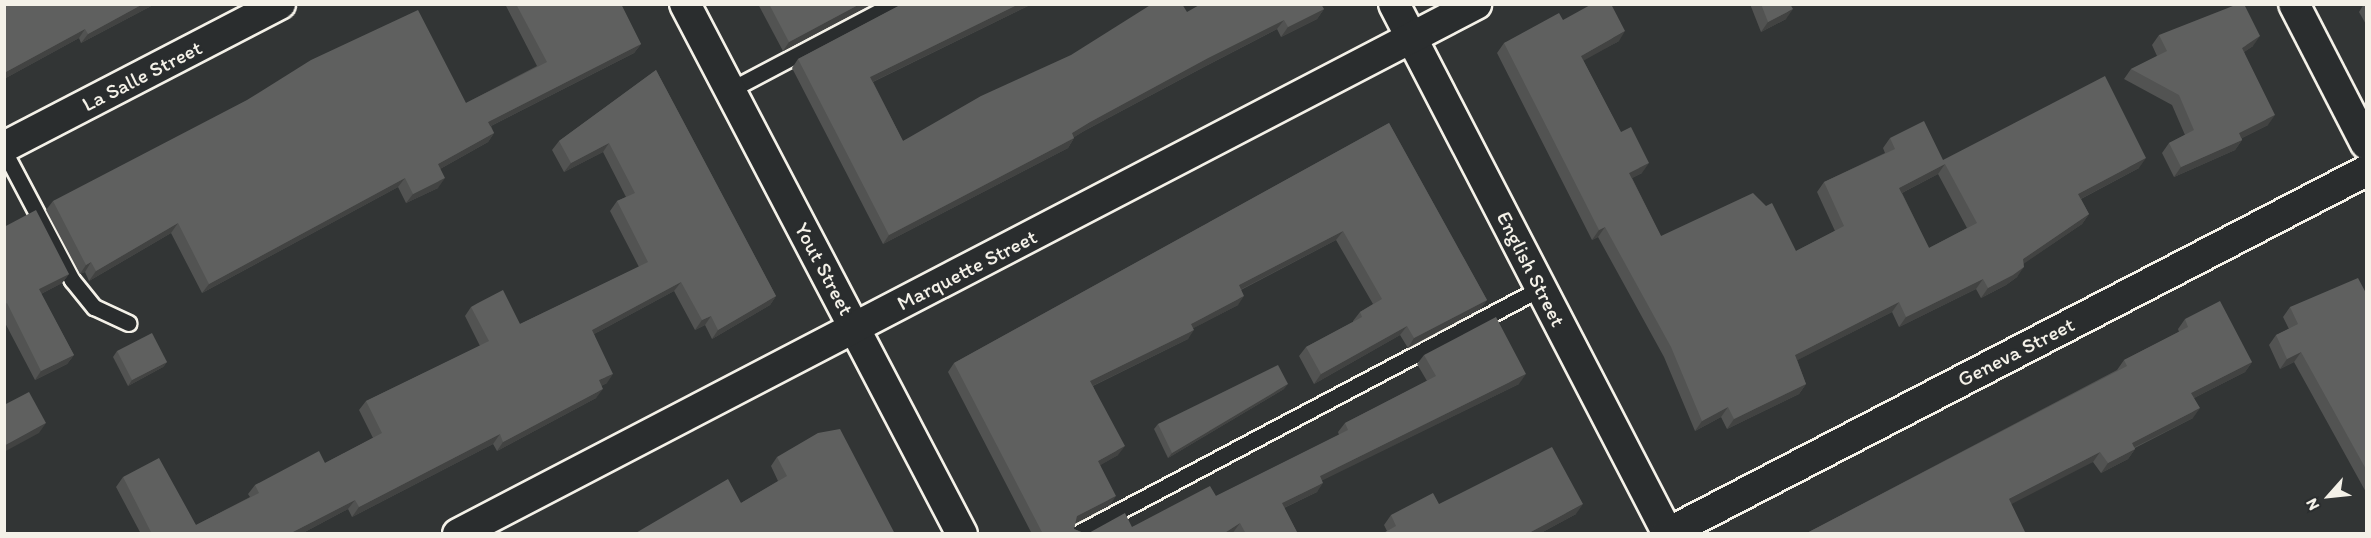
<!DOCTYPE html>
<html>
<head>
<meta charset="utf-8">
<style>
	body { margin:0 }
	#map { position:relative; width:2371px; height:538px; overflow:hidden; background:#323535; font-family:Itim,sans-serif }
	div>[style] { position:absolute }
	.roads { filter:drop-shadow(2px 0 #f4f1e8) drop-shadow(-2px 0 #f4f1e8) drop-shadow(0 2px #f4f1e8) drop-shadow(0 -2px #f4f1e8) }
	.service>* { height:15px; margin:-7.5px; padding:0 7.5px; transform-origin:7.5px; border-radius:7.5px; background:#2a2d2e }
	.minor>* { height:30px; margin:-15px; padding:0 15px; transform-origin:15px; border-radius:15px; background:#2a2d2e }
	.wall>* { inset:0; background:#525352 }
	.shaded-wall>* { inset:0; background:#424342 }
	.building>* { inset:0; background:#5f605f }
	span { translate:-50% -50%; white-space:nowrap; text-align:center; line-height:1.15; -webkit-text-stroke:5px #2a2d2e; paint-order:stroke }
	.street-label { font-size:21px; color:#f4f1e8 }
	.frame { position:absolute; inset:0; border:6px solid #f4f1e8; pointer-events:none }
	.north { position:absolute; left:2299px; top:466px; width:60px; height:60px; -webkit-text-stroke:4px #2a2d2e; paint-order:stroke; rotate:243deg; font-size:16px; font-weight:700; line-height:24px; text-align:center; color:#f4f1e8 }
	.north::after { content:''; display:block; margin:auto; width:21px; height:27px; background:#f4f1e8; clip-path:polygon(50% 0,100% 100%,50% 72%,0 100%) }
</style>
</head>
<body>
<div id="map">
	<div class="roads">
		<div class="service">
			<i style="left:730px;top:90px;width:184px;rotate:-27.8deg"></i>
			<i style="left:4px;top:151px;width:146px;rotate:62.2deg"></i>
			<i style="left:72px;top:280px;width:35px;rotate:51deg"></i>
			<i style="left:94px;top:307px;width:38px;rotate:25deg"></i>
			<i style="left:1076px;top:534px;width:526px;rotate:-27.88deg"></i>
		</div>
		<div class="minor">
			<i style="left:685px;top:4px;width:598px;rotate:62.41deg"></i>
			<i style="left:1394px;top:4px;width:597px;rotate:62.66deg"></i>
			<i style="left:2294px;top:4px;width:157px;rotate:62.8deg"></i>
			<i style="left:4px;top:147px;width:311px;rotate:-27.4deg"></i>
			<i style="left:458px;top:534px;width:1148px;rotate:-27.5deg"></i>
			<i style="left:1666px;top:534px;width:789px;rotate:-27.41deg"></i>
		</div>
	</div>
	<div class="wall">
		<i style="clip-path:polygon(4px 4px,155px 4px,81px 43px,79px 38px,4px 79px)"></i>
		<i style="clip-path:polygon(505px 4px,621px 4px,641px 44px,634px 53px,491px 126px,494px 133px,488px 142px,440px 169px,438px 188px,406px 203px,398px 187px,202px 293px,171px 233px,89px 281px,85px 272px,80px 274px,46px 210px,53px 201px,466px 103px,537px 66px)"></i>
		<i style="clip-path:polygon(758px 4px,871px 4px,783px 51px)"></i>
		<i style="clip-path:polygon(900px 4px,1032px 4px,873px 82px,903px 141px,1187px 12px,1324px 9px,1317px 19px,1281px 37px,1277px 29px,1202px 68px,1084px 131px,1074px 137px,1074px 138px,1068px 148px,883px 244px,792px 68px,798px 59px,899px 6px)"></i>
		<i style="clip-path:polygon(1750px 4px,1790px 4px,1786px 19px,1761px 32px)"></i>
		<i style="clip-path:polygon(2364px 4px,2367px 4px,2367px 26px,2359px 12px)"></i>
		<i style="clip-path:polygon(evenodd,1563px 20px,1619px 41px,1583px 60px,1642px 173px,1632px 178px,1661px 236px,1796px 251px,1835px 231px,1817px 192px,1824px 182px,1885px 153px,1883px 148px,1890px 138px,1943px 160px,2139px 168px,2081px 199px,2089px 214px,2082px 224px,2024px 263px,2017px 277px,2006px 285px,1981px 298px,1976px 289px,1899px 327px,1892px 312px,1797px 360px,1806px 384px,1799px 394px,1727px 429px,1721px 417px,1695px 431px,1664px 357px,1598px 237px,1592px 240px,1497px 53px,1504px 43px,1563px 20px,1938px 174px,1967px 228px,1929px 248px,1902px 193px,1938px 174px)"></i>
		<i style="clip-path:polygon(2159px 35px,2253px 46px,2244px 52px,2268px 125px,2242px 138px,2242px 140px,2235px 150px,2174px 177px,2162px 153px,2169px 143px,2185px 135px,2172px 105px,2124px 79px,2131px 69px,2157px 56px,2152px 45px)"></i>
		<i style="clip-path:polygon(656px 70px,776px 296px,770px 305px,712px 339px,705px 325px,695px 330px,674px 291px,594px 334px,607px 383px,601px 386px,596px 398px,497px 451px,493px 444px,352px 517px,348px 509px,301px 534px,141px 534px,116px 487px,123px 477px,196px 525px,250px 497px,248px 494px,255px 485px,325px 463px,373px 438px,359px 410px,366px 401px,480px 346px,465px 316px,471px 307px,520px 324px,639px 267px,610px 211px,617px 201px,626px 197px,603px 152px,564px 172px,552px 150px,559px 141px)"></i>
		<i style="clip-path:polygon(1389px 123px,1487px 300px,1480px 309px,1408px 348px,1400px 335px,1314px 384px,1299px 356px,1306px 347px,1353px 322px,1353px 321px,1360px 312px,1373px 304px,1336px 240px,1241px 290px,1238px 305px,1193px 328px,1188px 339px,1093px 386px,1118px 455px,1100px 465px,1110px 505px,1075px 523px,1074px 529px,1086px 534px,1032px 534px,948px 372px,954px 363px)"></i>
		<i style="clip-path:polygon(4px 227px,69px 274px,62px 283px,41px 294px,74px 355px,67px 364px,35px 380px,4px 321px)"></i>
		<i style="clip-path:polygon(2367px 295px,2367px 494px,2294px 362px,2280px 369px,2269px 345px,2276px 335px,2289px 329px,2283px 317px,2290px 307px)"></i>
		<i style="clip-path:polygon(2185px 319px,2252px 362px,2245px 372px,2194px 398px,2193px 418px,2135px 448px,2135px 449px,2128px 459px,2101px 473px,2093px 462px,1805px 534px,2117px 370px,2124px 360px,2179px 332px,2178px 329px)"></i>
		<i style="clip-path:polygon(117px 351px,167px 362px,163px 367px,128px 386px,113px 357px)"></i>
		<i style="clip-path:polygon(1424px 355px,1519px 384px,1322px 480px,1317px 492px,1284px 508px,1298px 534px,1234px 534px,1234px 533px,1232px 534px,1087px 534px,1132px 527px,1216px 496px,1339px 435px,1338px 432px,1345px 423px,1427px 381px,1417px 364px)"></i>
		<i style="clip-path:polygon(1284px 389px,1168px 458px,1154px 429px,1158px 424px)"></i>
		<i style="clip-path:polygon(777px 457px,895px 534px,741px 503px,778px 481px,771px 466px)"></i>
		<i style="clip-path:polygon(1439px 504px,1576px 514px,1539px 534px,1382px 534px,1387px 531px,1384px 525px,1391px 515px)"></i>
	</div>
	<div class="shaded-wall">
		<i style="clip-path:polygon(143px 4px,155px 4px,81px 43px,88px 34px)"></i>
		<i style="clip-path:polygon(860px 4px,871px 4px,783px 51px,789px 42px)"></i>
		<i style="clip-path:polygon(1019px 4px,1032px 4px,864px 86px,870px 77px)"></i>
		<i style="clip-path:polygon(1324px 9px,1317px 19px,1281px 37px,1288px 27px)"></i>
		<i style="clip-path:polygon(1793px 9px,1786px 19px,1761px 32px,1768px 22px)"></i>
		<i style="clip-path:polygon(1284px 20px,1277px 29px,1202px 68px,1084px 131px,1065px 143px,1072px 133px,1090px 122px,1208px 58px)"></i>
		<i style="clip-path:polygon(85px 29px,79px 38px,4px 79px,4px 73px)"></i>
		<i style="clip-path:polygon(1625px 31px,1619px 41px,1574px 66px,1581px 56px)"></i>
		<i style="clip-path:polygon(2260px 36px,2253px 46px,2235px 58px,2242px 48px)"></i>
		<i style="clip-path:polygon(641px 44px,634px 53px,481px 131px,488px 122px)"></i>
		<i style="clip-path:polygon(2275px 115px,2268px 125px,2232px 143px,2239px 133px)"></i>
		<i style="clip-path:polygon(494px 133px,488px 142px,431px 174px,438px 164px)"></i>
		<i style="clip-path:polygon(1074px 138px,1068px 148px,883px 244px,889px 235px)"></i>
		<i style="clip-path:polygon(2242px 140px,2235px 150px,2174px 177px,2181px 167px)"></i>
		<i style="clip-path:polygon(609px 143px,603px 152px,564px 172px,571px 163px)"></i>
		<i style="clip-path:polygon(2146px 158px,2139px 168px,2071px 204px,2078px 194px)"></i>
		<i style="clip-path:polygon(1649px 163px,1642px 173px,1622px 183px,1629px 173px)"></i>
		<i style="clip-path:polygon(1945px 164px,1938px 174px,1892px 198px,1899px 188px)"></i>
		<i style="clip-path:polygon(405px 178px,398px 187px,202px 293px,209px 284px)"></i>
		<i style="clip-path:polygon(445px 178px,438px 188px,406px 203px,413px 194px)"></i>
		<i style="clip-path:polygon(2089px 214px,2082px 224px,2016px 269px,2023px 259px)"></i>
		<i style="clip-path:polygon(178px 223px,171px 233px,89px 281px,96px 271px)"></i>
		<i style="clip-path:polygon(1605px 227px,1598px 237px,1592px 240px,1599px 230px)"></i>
		<i style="clip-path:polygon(1343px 231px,1336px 240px,1232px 294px,1239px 285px)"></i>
		<i style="clip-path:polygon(91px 262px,85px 272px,80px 274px,86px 265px)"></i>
		<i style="clip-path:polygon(2024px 267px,2017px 277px,2006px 285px,1981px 298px,1988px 288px)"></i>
		<i style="clip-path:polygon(69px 274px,62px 283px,33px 298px,39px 289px)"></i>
		<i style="clip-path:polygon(1983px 279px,1976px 289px,1899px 327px,1906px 317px)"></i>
		<i style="clip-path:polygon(681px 282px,674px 291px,585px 339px,592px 330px)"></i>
		<i style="clip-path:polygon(776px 296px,770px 305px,712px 339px,718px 330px)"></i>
		<i style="clip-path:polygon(1244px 296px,1238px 305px,1184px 333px,1191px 324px)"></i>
		<i style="clip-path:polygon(1487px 300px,1480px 309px,1408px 348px,1414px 338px)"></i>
		<i style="clip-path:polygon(1899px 302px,1892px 312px,1788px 365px,1795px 355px)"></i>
		<i style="clip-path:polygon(711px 316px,705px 325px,695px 330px,702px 320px)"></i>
		<i style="clip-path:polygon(1407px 326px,1400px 335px,1314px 384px,1321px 374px)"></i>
		<i style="clip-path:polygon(1194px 330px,1188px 339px,1084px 390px,1090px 381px)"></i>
		<i style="clip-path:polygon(2301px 352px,2294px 362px,2280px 369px,2287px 359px)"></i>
		<i style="clip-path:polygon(74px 355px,67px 364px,35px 380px,41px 371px)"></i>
		<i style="clip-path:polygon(167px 362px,163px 367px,128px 386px,132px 380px)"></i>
		<i style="clip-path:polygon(2252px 362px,2245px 372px,2184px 403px,2191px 393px)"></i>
		<i style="clip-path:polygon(613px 374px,607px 383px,593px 390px,599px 380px)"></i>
		<i style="clip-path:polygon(1526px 374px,1519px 384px,1313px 485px,1320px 476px)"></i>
		<i style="clip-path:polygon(1288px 384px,1284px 389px,1168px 458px,1172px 453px)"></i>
		<i style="clip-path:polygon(1806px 384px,1799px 394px,1727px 429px,1734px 419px)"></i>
		<i style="clip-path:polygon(603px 389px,596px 398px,497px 451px,503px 442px)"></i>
		<i style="clip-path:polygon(1728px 407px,1721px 417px,1695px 431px,1702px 421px)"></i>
		<i style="clip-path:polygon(2200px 408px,2193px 418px,2125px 452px,2132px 443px)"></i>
		<i style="clip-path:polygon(46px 423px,39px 433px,4px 452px,4px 446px)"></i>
		<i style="clip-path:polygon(500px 434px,493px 444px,352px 517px,359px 507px)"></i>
		<i style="clip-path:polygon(1125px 446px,1118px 455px,1092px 470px,1098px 461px)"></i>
		<i style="clip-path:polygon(2135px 449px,2128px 459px,2101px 473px,2108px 463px)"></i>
		<i style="clip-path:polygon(2100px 452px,2093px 462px,2002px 509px,2009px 499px)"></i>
		<i style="clip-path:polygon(1323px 483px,1317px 492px,1275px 512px,1282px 503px)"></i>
		<i style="clip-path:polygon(1116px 496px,1110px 505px,1071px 526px,1077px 516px)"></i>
		<i style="clip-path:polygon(355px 500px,348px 509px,301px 534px,289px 534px)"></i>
		<i style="clip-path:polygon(1583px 504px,1576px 514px,1539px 534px,1527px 534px)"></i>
		<i style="clip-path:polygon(1240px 523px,1232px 534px,1223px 534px)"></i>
	</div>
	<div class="building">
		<i style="clip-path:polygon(4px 4px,143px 4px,88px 34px,85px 29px,4px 73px)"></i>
		<i style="clip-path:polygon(516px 4px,621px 4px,641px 44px,488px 122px,494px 133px,438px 164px,445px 178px,413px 194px,405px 178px,209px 284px,178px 223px,96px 271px,91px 262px,86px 265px,53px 201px,247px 100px,311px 60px,418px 10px,466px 103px,547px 62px)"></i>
		<i style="clip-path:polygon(769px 4px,860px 4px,789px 42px)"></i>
		<i style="clip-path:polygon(902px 4px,1019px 4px,870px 77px,903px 141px,981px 96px,1071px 55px,1152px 4px,1182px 4px,1187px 12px,1201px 4px,1321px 4px,1324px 9px,1288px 27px,1284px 20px,1208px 58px,1090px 122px,1072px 133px,1074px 138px,889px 235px,798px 59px)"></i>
		<i style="clip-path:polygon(evenodd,1592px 4px,1611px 4px,1625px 31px,1581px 56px,1621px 132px,1631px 127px,1649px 163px,1629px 173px,1661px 236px,1753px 193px,1766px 206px,1772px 203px,1796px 251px,1844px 226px,1824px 182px,1895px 149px,1890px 138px,1924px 121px,1943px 160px,2105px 76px,2146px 158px,2078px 194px,2089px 214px,2023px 259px,2024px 267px,2013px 275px,1988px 288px,1983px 279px,1906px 317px,1899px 302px,1795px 355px,1806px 384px,1734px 419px,1728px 407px,1702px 421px,1671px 347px,1605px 227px,1599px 230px,1504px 43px,1559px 13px,1563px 20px,1592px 4px,1945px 164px,1977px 223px,1929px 248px,1899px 188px,1945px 164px)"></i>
		<i style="clip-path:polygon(1761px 4px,1790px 4px,1793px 9px,1768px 22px)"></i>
		<i style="clip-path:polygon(2238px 4px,2244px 4px,2260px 36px,2242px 48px,2275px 115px,2239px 133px,2242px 140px,2181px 167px,2169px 143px,2194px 130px,2179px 95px,2131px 69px,2167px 51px,2159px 35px)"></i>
		<i style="clip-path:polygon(656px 70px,776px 296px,718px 330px,711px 316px,702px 320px,681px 282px,592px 330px,613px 374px,599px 380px,603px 389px,503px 442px,500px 434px,359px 507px,355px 500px,289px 534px,152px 534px,123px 477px,159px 458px,196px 525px,259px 493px,255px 485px,319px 451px,325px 463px,382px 433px,366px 401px,489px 341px,471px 307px,478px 303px,503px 290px,520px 324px,648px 262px,617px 201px,635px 193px,609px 143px,571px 163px,559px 141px)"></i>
		<i style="clip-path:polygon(1389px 123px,1487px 300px,1414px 338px,1407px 326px,1321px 374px,1306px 347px,1362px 317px,1360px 312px,1382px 299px,1343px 231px,1239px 285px,1244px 296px,1191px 324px,1194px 330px,1090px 381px,1125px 446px,1098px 461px,1116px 496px,1077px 516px,1074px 529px,1086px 534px,1043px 534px,954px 363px)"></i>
		<i style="clip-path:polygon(36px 210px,69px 274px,39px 289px,74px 355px,41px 371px,7px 303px,4px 305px,4px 227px)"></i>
		<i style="clip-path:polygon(2358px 278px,2367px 295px,2367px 471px,2301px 352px,2287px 359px,2276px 335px,2298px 324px,2290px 307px)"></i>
		<i style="clip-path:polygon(2220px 301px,2252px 362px,2191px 393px,2200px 408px,2132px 443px,2135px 449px,2108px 463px,2100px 452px,2009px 499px,2026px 534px,1805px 534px,2127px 366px,2124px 360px,2188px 327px,2185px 319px)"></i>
		<i style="clip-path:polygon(1496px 317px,1526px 374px,1320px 476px,1323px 483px,1282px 503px,1298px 534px,1246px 534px,1240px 523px,1223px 534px,1087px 534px,1125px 513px,1132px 527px,1210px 486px,1216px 496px,1348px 430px,1345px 423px,1436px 376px,1424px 355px)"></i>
		<i style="clip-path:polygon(152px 333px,167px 362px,132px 380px,117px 351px)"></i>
		<i style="clip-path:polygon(1278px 365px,1288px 384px,1172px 453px,1158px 424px)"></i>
		<i style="clip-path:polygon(29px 392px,46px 423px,4px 446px,4px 405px)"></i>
		<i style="clip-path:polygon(840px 429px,895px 534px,634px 534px,728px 479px,741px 503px,787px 476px,777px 457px,818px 433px)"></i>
		<i style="clip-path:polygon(1552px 447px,1583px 504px,1527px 534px,1382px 534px,1396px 526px,1391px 515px,1433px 493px,1439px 504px)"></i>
	</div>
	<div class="street-label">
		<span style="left:142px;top:76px;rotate:-27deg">La Salle Street</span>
		<span style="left:824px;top:269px;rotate:62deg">Yout Street</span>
		<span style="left:1531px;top:269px;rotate:63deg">English Street</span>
		<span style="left:967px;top:270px;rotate:-27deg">Marquette Street</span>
		<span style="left:2016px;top:352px;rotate:-27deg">Geneva Street</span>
	</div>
	<div class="frame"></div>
	<div class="north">N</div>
</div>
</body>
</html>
